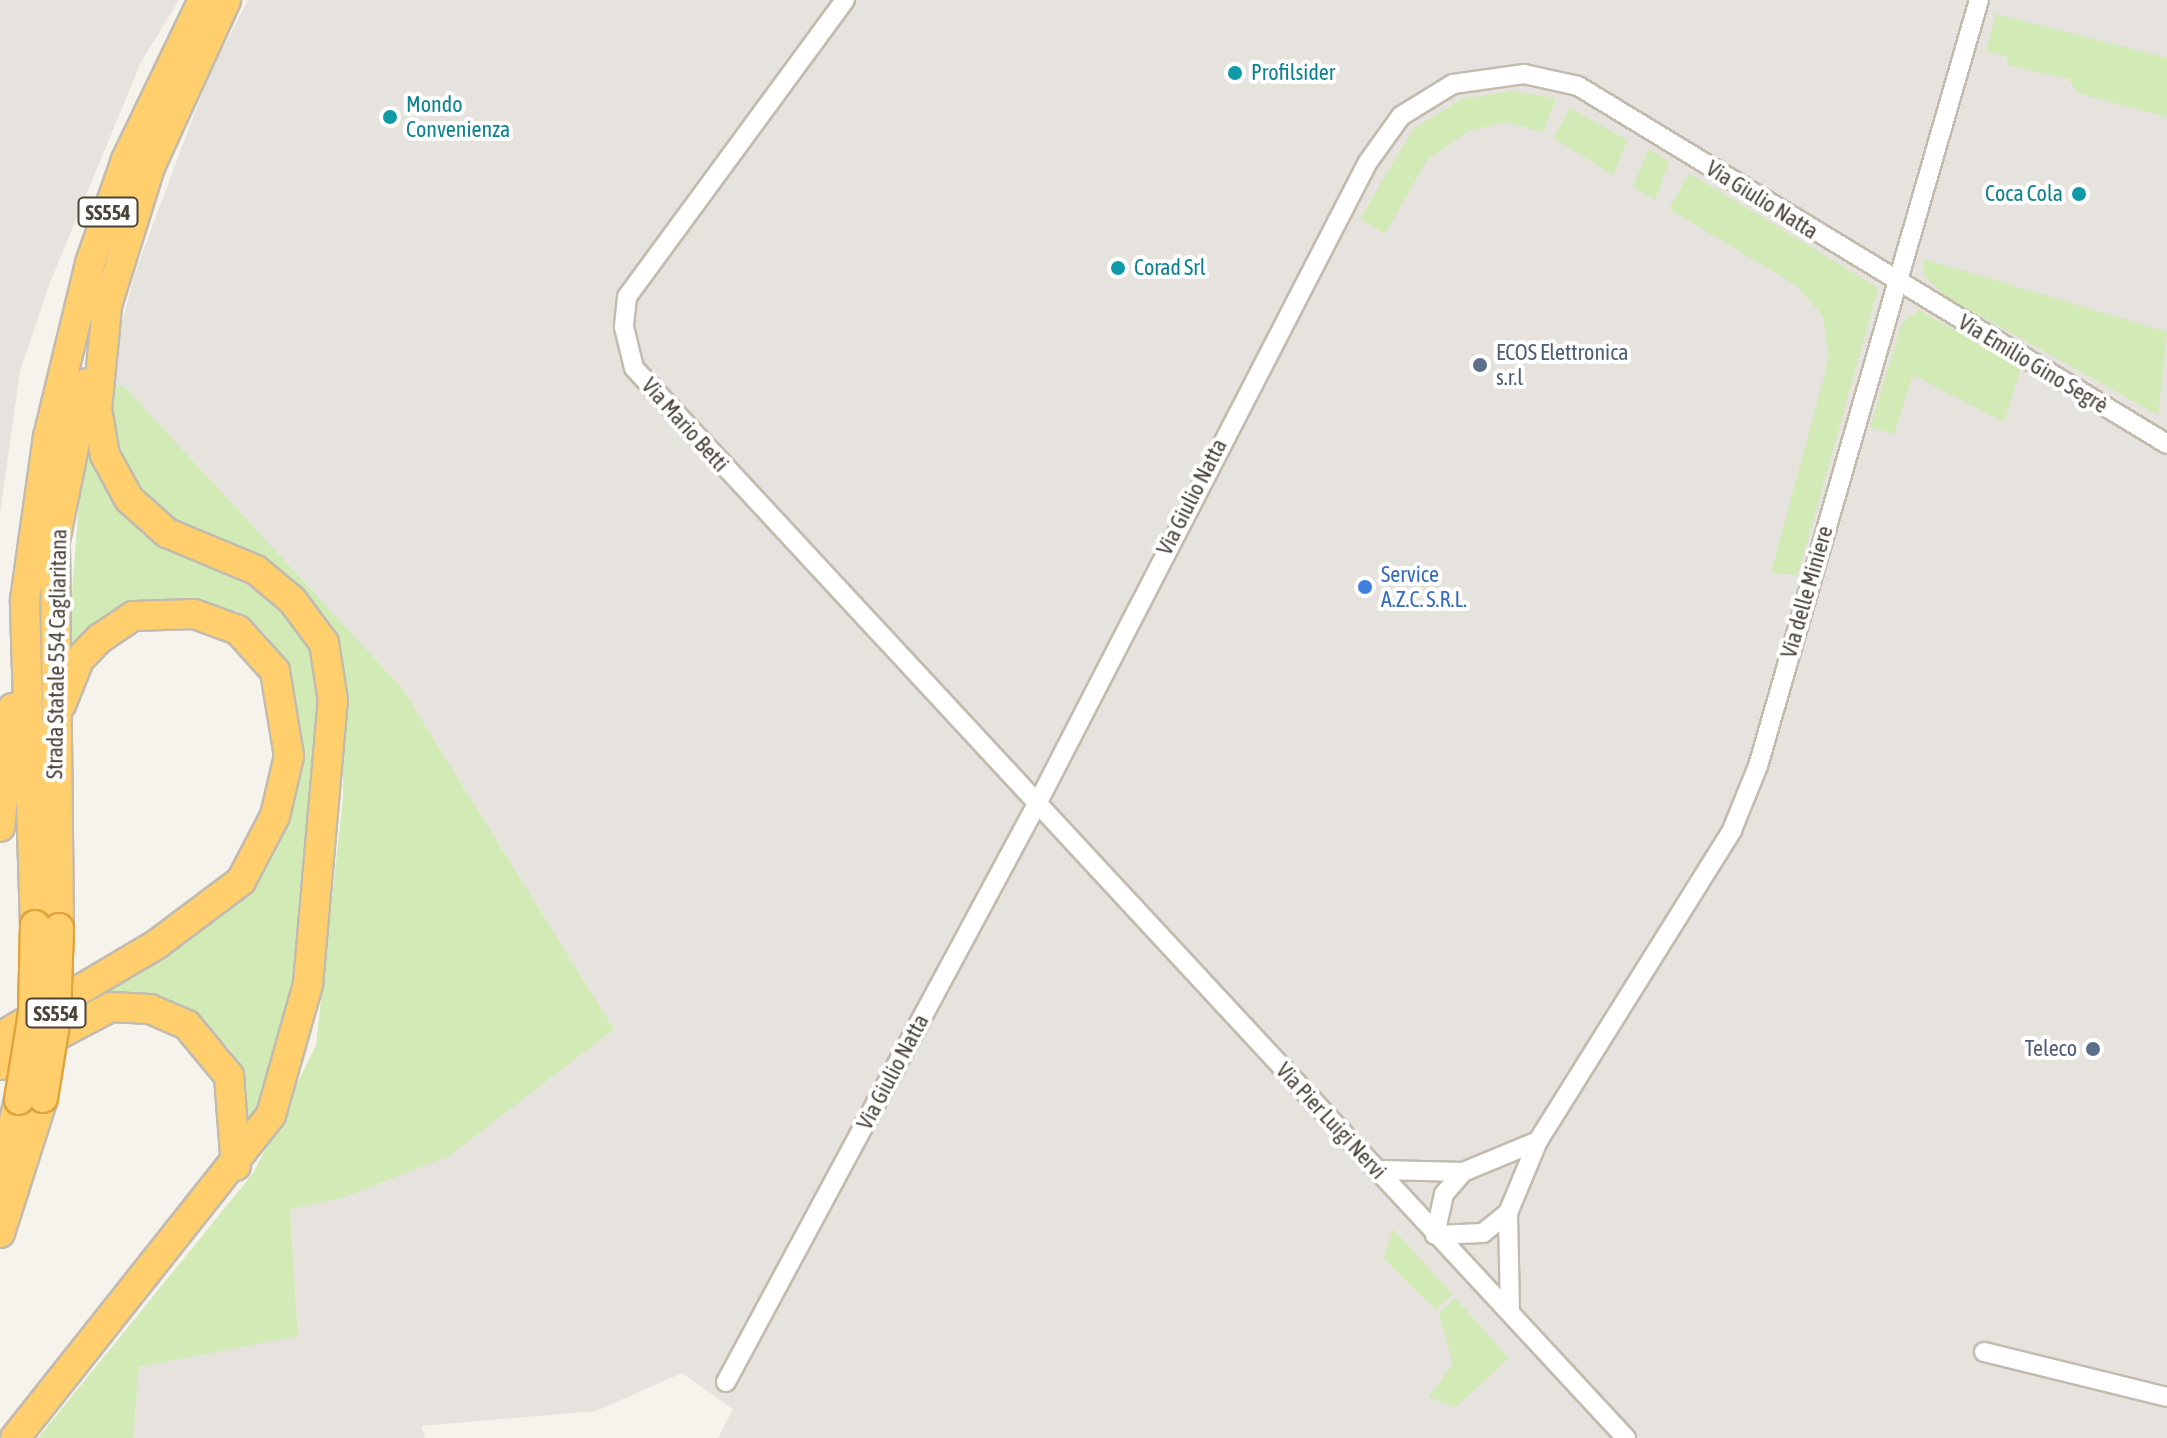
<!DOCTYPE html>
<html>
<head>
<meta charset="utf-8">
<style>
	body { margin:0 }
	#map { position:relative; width:2167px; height:1438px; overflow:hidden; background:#f6f3ec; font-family:"Asap Condensed",sans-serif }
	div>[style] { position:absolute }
	.industrial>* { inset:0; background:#e6e2dd }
	.green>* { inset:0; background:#d2eab5 }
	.roads { filter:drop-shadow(2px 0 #c2bbae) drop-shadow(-2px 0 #c2bbae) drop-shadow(0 2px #c2bbae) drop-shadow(0 -2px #c2bbae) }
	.minor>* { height:18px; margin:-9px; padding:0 9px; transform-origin:9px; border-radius:9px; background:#fff }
	.highway>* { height:28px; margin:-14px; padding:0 14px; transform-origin:14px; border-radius:14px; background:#ffcf6e }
	.bridges { filter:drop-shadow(2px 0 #e0a43c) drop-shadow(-2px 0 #e0a43c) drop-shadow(0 2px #e0a43c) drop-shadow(0 -2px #e0a43c) }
	.highway-bridge>* { height:28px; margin:-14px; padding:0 14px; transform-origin:14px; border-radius:14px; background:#ffcf6e }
	.dots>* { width:22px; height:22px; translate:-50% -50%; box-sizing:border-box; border:4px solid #fff; border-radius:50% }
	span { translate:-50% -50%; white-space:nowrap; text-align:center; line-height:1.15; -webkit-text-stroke:8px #fff; paint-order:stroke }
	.shield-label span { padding:2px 6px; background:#fff; border:2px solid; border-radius:6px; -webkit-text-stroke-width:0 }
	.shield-label { font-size:20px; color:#4b4439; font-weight:700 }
	.culture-label { font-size:22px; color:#0d838f }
	.left { translate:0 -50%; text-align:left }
	.right { translate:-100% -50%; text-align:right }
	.street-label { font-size:22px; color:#4b4439 }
	.service-label { font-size:22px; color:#4e5e75 }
	.shop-label { font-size:22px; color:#366cbe }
</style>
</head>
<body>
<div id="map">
	<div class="industrial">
		<i style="clip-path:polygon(0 0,179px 0,141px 62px,49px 285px,20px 371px,0 514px)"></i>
		<i style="clip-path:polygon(248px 0,2167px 0,2167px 1438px,718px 1438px,733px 1409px,682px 1373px,596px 1411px,421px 1426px,425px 1438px,133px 1438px,139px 1367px,298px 1335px,290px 1209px,342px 1198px,614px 1029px,402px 688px,125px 387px,105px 384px,137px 267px,210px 72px)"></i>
	</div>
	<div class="green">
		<i style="clip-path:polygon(1996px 14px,2167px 58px,2167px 117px,2077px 93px,2069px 79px,2007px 65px,2008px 57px,1986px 51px)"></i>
		<i style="clip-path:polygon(1511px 91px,1556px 98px,1543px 132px,1505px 122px,1468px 131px,1427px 160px,1385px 234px,1360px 219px,1413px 129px,1462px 99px)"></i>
		<i style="clip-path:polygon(1570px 108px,1627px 140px,1613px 175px,1553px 138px)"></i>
		<i style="clip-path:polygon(1648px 149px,1669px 161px,1655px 200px,1633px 187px)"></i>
		<i style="clip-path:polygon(1689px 173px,1878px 288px,1798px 575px,1771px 573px,1829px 358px,1823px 316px,1797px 286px,1669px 209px)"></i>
		<i style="clip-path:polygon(1924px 259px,2167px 332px,2158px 415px,1945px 296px,1924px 276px)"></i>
		<i style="clip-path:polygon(1919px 310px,2021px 368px,2004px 422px,1913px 375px,1894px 434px,1870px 427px,1902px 323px)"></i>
		<i style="clip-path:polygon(110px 384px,125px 387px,402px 688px,614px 1029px,449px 1156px,342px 1198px,290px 1209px,298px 1336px,139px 1367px,133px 1438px,38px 1438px,254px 1172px,316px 1045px,343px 797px,342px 664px,318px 612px,156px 506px,128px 470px,112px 420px)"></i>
		<i style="clip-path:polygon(84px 440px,93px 441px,118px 507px,142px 534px,276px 599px,299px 625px,317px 661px,324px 708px,298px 991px,280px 1070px,249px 1132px,246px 1086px,231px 1050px,202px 1023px,71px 1014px,72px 1007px,219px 917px,270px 861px,298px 787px,303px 741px,291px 682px,266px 635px,237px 611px,174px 599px,135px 602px,92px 627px,67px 655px)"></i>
		<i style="clip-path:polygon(1393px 1229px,1452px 1294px,1436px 1310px,1384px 1259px)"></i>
		<i style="clip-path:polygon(1455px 1298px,1509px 1358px,1456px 1407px,1429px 1397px,1453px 1364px,1439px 1313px)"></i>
	</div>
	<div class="roads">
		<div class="minor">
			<i style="left:845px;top:0;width:368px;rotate:126.3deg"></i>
			<i style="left:627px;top:297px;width:30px;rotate:96deg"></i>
			<i style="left:624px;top:327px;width:42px;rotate:76.3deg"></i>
			<i style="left:634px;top:368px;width:1459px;rotate:47.17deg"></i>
			<i style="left:1378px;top:1170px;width:85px;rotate:1.3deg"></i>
			<i style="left:1463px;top:1172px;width:81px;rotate:-22.5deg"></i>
			<i style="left:1435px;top:1235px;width:48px;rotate:-2.4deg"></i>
			<i style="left:1483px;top:1233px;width:32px;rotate:-39deg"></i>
			<i style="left:1435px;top:1235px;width:42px;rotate:-77.6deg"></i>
			<i style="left:1444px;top:1194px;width:29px;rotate:-49deg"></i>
			<i style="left:1510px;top:1311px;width:98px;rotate:-91.2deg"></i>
			<i style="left:1508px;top:1213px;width:78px;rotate:-67.4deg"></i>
			<i style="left:1538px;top:1141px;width:367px;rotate:-58deg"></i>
			<i style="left:1732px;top:830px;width:69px;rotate:-67.9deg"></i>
			<i style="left:1758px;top:766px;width:797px;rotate:-73.91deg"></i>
			<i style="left:1984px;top:1352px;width:188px;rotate:13.8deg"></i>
			<i style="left:726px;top:1382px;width:656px;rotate:-61.72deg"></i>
			<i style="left:1037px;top:804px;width:722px;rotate:-62.73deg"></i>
			<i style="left:1368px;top:162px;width:57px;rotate:-54.3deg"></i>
			<i style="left:1401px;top:116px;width:61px;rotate:-31.6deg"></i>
			<i style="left:1453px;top:84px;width:72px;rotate:-8deg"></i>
			<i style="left:1524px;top:74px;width:55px;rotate:12.5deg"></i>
			<i style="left:1578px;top:86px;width:689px;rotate:31.29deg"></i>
		</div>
		<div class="highway">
			<i style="left:104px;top:315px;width:155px;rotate:-72.7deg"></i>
			<i style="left:150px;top:167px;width:183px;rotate:-65.5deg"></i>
			<i style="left:0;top:827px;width:120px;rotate:-83.8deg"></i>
			<i style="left:35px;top:925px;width:325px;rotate:-91.8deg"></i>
			<i style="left:25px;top:600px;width:165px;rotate:-82deg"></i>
			<i style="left:48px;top:437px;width:179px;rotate:-76.4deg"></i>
			<i style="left:90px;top:263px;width:109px;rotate:-70.7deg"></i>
			<i style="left:126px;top:160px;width:178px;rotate:-64.3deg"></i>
			<i style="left:59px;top:928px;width:387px;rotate:-90.6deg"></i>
			<i style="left:55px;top:541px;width:161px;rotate:-78.6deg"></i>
			<i style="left:0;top:1037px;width:182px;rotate:-30.6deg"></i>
			<i style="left:157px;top:944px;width:105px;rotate:-36.9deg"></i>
			<i style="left:241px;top:881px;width:73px;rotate:-62.4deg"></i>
			<i style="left:275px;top:816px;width:62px;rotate:-76.9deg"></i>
			<i style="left:289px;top:756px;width:86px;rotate:-99.4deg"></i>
			<i style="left:275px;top:671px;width:55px;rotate:-132.1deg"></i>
			<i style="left:238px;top:630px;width:47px;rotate:-160deg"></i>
			<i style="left:194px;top:614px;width:61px;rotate:178.1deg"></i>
			<i style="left:133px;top:616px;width:40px;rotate:146deg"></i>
			<i style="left:100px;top:638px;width:30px;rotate:134deg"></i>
			<i style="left:79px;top:660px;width:48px;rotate:111.8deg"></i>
			<i style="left:0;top:1065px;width:125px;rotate:-27.6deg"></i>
			<i style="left:111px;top:1007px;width:39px;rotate:3deg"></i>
			<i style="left:150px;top:1009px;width:40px;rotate:23.4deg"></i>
			<i style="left:187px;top:1025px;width:66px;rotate:50.5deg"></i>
			<i style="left:229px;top:1076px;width:90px;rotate:85.6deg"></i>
			<i style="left:1px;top:1174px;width:76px;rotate:-76.3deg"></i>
			<i style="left:0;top:1233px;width:142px;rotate:-72.3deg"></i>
			<i style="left:15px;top:1438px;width:412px;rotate:-51.6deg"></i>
			<i style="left:271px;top:1115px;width:136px;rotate:-74.2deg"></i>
			<i style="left:308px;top:984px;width:284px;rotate:-85deg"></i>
			<i style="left:333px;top:701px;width:59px;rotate:-98.8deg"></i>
			<i style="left:324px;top:643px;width:54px;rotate:-126.7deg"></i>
			<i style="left:292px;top:600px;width:47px;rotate:-140.2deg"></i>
			<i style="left:256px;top:570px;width:96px;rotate:-157.4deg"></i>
			<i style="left:167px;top:533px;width:51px;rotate:-138.2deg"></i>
			<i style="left:129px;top:499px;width:50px;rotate:-118.6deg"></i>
			<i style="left:105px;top:455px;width:47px;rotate:-99.9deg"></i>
			<i style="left:97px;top:409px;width:113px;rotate:-84.4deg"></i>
		</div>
	</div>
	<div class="bridges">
		<div class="highway-bridge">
			<i style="left:43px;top:1098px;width:81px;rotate:-80.8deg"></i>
			<i style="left:56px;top:1018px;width:90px;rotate:-88.1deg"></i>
			<i style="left:19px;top:1100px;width:88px;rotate:-80.9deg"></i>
			<i style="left:33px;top:1013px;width:88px;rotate:-88.7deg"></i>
		</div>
	</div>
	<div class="dots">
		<i style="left:1235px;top:73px;background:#0f9aa8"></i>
		<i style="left:390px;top:117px;background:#0f9aa8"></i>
		<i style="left:2079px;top:194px;background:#0f9aa8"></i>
		<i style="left:1118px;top:268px;background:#0f9aa8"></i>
		<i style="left:1480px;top:365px;background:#5c6f8a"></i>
		<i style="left:1365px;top:587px;background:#3f7fe0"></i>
		<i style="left:2093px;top:1049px;background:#5c6f8a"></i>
	</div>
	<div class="shield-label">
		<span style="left:108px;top:212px">SS554</span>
		<span style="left:56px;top:1013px">SS554</span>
	</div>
	<div class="culture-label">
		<span class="left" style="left:1251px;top:73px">Profilsider</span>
		<span class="left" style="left:406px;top:117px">Mondo<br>Convenienza</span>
		<span class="right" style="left:2063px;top:194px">Coca Cola</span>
		<span class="left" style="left:1134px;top:268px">Corad Srl</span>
	</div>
	<div class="street-label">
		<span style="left:1762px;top:200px;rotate:32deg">Via Giulio Natta</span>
		<span style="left:2033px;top:364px;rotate:31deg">Via Emilio Gino Segrè</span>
		<span style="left:685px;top:425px;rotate:48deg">Via Mario Betti</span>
		<span style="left:1192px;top:497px;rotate:-63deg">Via Giulio Natta</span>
		<span style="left:1807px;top:592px;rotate:-74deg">Via delle Miniere</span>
		<span style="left:57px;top:654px;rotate:-89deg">Strada Statale 554 Cagliaritana</span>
		<span style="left:893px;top:1072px;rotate:-62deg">Via Giulio Natta</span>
		<span style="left:1331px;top:1121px;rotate:47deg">Via Pier Luigi Nervi</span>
	</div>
	<div class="service-label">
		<span class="left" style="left:1496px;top:365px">ECOS Elettronica<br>s.r.l</span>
		<span class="right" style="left:2077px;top:1049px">Teleco</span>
	</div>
	<div class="shop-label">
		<span class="left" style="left:1381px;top:587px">Service<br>A.Z.C. S.R.L.</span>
	</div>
</div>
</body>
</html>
